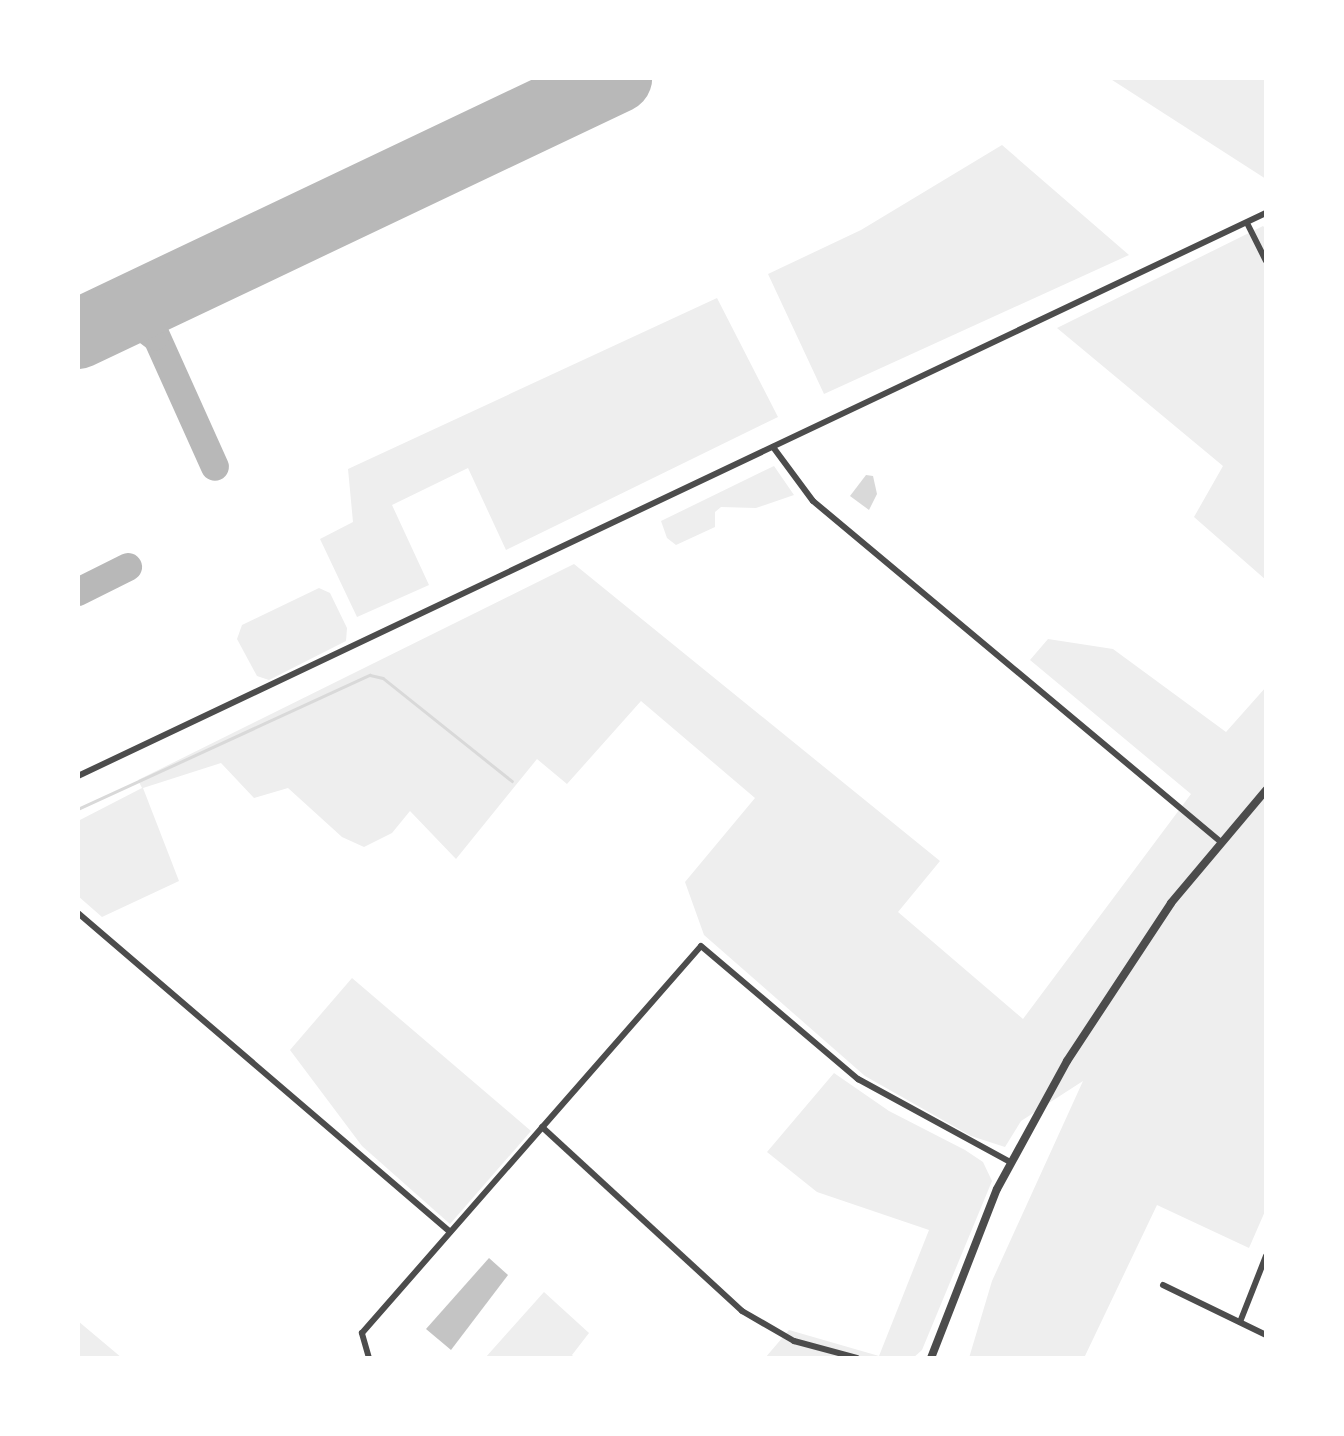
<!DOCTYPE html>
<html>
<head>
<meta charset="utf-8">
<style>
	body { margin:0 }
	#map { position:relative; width:1344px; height:1436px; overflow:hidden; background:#fff; font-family:Inter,sans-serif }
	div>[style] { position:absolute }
	.green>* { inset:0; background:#eee }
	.water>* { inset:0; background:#d9d9d9 }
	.stream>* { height:2.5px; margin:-1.25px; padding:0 1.25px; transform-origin:1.25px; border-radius:1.25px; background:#d9d9d9 }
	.taxiway>* { height:28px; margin:-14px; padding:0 14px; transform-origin:14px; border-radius:14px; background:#b8b8b8 }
	.runway>* { height:70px; margin:-35px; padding:0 35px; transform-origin:35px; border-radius:35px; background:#b8b8b8 }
	.building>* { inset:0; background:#c4c4c4 }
	.minor>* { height:6px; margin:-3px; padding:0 3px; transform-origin:3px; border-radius:3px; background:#4c4c4c }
	.tertiary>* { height:8px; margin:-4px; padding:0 4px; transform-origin:4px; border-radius:4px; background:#4c4c4c }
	span { translate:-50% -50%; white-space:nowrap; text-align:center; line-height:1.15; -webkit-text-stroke:9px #fff; paint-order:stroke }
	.frame { position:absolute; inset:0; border:80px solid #fff; pointer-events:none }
</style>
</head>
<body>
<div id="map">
	<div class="green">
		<i style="clip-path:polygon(1109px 78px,1266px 78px,1266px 179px)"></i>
		<i style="clip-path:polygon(1002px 145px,1129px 255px,824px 394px,768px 274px,861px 230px)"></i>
		<i style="clip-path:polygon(1263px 226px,1266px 229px,1266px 580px,1194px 517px,1223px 466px,1057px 328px)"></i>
		<i style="clip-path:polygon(717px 298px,778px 417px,506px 550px,468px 468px,392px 505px,429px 585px,357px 617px,320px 539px,353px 522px,348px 469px)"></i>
		<i style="clip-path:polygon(774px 466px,794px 495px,756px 508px,721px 507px,715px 512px,715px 527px,676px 545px,667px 538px,661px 521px)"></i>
		<i style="clip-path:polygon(574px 564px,940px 861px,898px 912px,1023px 1019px,1191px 794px,1030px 660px,1048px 639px,1113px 649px,1226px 732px,1266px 687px,1266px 1209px,1249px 1248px,1157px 1205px,1084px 1358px,969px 1358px,992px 1281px,1083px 1081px,1021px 1121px,1005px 1147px,971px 1136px,865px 1076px,704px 935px,685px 882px,755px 798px,641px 701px,567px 784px,537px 759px,456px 859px,410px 811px,392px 833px,364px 847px,342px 837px,288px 788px,254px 798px,221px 763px,143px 788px,179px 881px,102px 917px,78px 896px,78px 821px,142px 788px,138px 780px)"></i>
		<i style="clip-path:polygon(319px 588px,330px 593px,347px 628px,346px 641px,269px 680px,257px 676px,237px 639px,242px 625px)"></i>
		<i style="clip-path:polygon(352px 978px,531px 1131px,450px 1224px,362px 1146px,290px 1050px)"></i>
		<i style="clip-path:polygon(834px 1073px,889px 1111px,965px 1150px,983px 1162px,992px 1181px,922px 1350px,913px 1358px,765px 1358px,789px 1330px,879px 1356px,929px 1230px,817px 1192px,767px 1152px)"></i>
		<i style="clip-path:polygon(544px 1292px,589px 1333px,572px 1355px,575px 1358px,485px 1358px)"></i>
		<i style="clip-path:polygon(78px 1321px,122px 1358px,123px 1358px,78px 1358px)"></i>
	</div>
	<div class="water">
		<i style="clip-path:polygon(866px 475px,873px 476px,877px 494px,869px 510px,850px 496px)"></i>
	</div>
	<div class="stream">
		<i style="left:78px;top:809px;width:321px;rotate:-24.7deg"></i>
		<i style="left:370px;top:675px;width:13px;rotate:13deg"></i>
		<i style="left:383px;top:678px;width:165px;rotate:38.6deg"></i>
	</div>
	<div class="taxiway">
		<i style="left:174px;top:288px;width:29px;rotate:128deg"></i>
		<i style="left:156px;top:311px;width:18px;rotate:99deg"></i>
		<i style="left:153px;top:329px;width:151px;rotate:65.8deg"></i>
		<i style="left:105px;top:321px;width:29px"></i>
		<i style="left:134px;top:321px;width:26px;rotate:37deg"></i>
		<i style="left:78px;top:592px;width:56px;rotate:-26.6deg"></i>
	</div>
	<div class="runway">
		<i style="left:78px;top:334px;width:597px;rotate:-25.41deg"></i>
	</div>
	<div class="building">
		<i style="clip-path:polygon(489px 1258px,508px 1275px,451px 1350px,426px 1329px)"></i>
	</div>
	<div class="minor">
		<i style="left:1247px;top:223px;width:42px;rotate:63.4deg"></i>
		<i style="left:773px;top:447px;width:67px;rotate:53.5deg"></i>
		<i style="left:813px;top:501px;width:532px;rotate:39.89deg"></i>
		<i style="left:78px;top:776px;width:1315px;rotate:-25.36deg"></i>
		<i style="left:78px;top:913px;width:490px;rotate:40.6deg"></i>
		<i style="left:542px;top:1127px;width:272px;rotate:42.6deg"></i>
		<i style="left:742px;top:1311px;width:60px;rotate:30deg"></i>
		<i style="left:794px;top:1341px;width:65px;rotate:15.1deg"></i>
		<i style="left:1163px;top:1285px;width:114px;rotate:25.9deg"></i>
		<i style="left:1240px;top:1322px;width:71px;rotate:-68.5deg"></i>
		<i style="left:369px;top:1358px;width:26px;rotate:-106deg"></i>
		<i style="left:362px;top:1333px;width:514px;rotate:-48.78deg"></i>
		<i style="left:701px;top:946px;width:206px;rotate:40.3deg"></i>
		<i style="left:858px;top:1079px;width:173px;rotate:28.6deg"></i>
	</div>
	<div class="tertiary">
		<i style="left:931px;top:1358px;width:181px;rotate:-68.7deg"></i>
		<i style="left:997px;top:1189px;width:146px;rotate:-61.3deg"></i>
		<i style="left:1067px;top:1061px;width:189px;rotate:-56.6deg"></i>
		<i style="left:1171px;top:903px;width:148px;rotate:-49.9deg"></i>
	</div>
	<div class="frame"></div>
</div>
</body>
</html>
